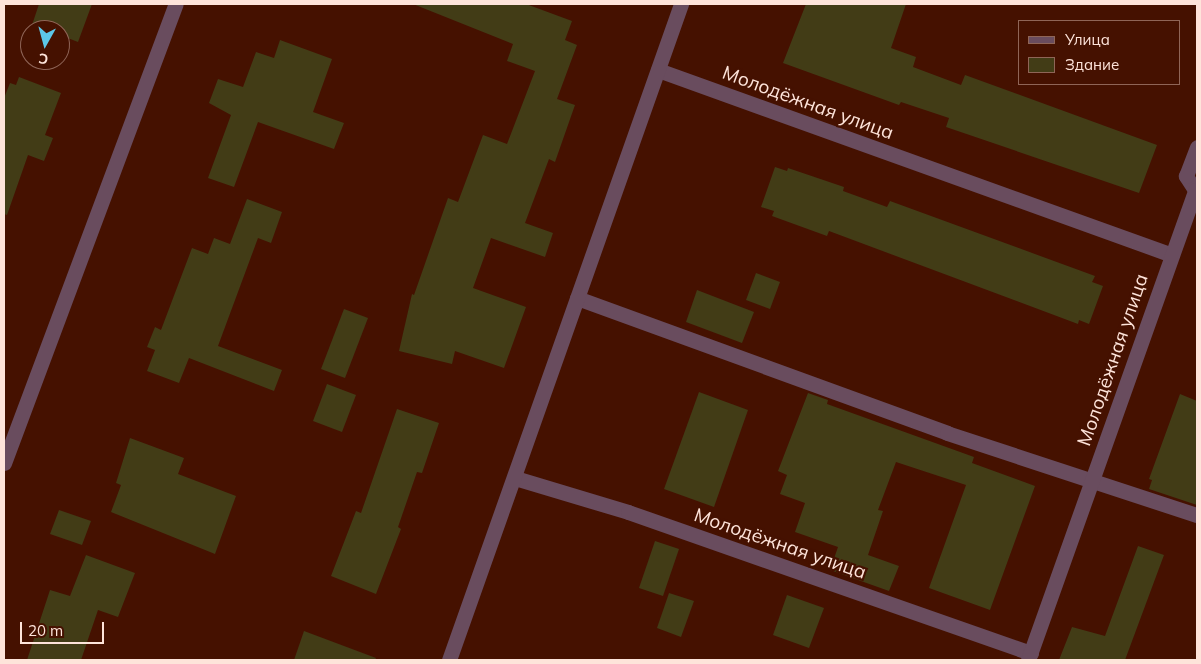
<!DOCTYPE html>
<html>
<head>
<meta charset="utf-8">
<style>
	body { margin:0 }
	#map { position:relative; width:1201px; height:664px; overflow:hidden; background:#451100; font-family:Mulish,sans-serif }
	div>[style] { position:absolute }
	.building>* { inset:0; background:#423c16 }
	.service>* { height:15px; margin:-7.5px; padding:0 7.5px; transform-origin:7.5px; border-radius:7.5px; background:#694c5e }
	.minor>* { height:15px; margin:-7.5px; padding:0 7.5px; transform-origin:7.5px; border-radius:7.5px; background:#694c5e }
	span { translate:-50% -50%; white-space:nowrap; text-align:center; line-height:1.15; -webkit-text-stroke:4.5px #451100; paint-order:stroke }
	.street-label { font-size:19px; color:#fee4da }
	.frame { position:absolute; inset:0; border:5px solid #fee4da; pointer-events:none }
	.legend { position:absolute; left:1018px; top:20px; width:162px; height:65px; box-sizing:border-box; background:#451100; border:1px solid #8f6557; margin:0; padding:6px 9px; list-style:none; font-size:15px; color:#fee4da }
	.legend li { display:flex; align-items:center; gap:10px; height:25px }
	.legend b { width:25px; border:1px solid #8f6557 }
	.north { position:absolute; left:20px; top:20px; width:50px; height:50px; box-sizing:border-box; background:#451100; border:1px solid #8f6557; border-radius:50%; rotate:187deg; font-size:14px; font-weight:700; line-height:20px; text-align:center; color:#fee4da }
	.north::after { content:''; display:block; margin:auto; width:18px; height:22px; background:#5cc7e8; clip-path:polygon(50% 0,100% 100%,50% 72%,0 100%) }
	.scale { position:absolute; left:20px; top:622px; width:84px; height:22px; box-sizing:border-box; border:2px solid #fee4da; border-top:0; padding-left:6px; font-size:15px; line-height:18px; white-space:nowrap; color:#fee4da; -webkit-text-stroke:4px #451100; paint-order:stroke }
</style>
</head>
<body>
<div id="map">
	<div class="building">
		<i style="clip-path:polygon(39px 4px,92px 4px,78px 42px,60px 35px,60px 30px,46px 30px,32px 25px)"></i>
		<i style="clip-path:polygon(413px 4px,526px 4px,572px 21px,565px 40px,577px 45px,557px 99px,575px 105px,555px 162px,549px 159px,525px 223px,553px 233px,545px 257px,491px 238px,473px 288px,526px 307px,504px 368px,455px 351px,452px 364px,399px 351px,412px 294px,414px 295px,448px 198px,458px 202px,483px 135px,507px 144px,535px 71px,507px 61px,513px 44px)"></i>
		<i style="clip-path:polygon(806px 4px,906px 4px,891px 48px,916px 57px,913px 67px,961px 85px,965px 75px,1157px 145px,1139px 193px,946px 127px,949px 118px,901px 102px,899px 105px,783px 63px)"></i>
		<i style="clip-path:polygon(280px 40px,332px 59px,313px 112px,344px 123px,334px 149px,258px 122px,234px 187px,208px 178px,231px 115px,209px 103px,218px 79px,243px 87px,256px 52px,274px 58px)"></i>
		<i style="clip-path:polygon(19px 77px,61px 93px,45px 135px,53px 138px,44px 161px,28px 155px,7px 215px,4px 214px,4px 98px,10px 83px,16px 85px)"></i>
		<i style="clip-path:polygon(775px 167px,787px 171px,788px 168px,844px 187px,843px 191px,887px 207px,890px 201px,1095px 276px,1092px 282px,1103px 286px,1089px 324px,1079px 320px,1078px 324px,829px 231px,827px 236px,772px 216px,774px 211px,761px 207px)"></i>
		<i style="clip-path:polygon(247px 199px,282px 212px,271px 243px,258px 238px,218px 346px,282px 370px,274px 391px,189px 358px,179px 383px,147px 371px,155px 350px,147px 347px,155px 327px,161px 330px,192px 248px,208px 254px,214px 238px,230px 244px)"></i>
		<i style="clip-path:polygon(756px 273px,780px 282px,770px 309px,746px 300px)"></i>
		<i style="clip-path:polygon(697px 290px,754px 312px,742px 343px,686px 322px)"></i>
		<i style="clip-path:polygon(344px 309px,368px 318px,345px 378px,321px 369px)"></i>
		<i style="clip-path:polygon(327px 384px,356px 395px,342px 432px,313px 421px)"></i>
		<i style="clip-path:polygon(699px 392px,748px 410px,714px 507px,664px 489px)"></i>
		<i style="clip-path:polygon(808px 393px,828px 400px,827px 404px,974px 457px,972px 463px,1035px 486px,990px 610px,929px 588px,966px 485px,896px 462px,878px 510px,883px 511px,868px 555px,899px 566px,889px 591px,830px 570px,838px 547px,795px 532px,805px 503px,780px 494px,787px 475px,778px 471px)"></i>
		<i style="clip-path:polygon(1180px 394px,1197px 401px,1197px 505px,1149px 489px,1152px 480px,1149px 479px)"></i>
		<i style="clip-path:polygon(397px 409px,439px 423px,422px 473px,417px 472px,398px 527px,401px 529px,376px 594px,331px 576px,356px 511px,361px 513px)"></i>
		<i style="clip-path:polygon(130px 438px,184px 458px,178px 474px,236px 496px,215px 554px,111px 512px,121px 485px,116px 483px)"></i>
		<i style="clip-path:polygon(59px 510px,91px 521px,82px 545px,50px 534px)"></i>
		<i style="clip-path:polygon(655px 541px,679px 549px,663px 596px,639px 588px)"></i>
		<i style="clip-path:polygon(1138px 546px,1164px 555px,1125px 660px,1059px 660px,1072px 627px,1105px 636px)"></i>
		<i style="clip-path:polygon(86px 555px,135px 573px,118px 617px,98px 610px,81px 660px,27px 660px,50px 590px,70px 596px)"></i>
		<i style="clip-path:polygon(669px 593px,694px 601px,681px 637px,657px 628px)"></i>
		<i style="clip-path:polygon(787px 595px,824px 608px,809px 648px,773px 635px)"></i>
		<i style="clip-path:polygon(304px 631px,376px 658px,375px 660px,294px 660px)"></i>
	</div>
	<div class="service">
		<i style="left:1195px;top:190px;width:17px;rotate:-123deg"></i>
		<i style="left:1186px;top:176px;width:31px;rotate:-69deg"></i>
	</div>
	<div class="minor">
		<i style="left:658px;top:70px;width:546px;rotate:19.79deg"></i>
		<i style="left:577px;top:298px;width:394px;rotate:20deg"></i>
		<i style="left:947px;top:433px;width:263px;rotate:18.2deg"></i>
		<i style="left:4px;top:463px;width:490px;rotate:-69.5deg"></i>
		<i style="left:515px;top:478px;width:118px;rotate:16.7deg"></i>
		<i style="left:628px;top:512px;width:427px;rotate:19.3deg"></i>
		<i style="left:449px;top:660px;width:696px;rotate:-70.52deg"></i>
		<i style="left:1028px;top:660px;width:499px;rotate:-70.4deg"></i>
	</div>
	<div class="street-label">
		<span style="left:808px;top:103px;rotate:20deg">Молодёжная улица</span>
		<span style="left:1113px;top:360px;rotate:-71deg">Молодёжная улица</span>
		<span style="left:780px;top:544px;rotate:19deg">Молодёжная улица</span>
	</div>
	<div class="frame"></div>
	<ul class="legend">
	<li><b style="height:6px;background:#694c5e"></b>Улица</li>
	<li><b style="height:14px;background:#423c16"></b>Здание</li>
	</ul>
	<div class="north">С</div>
	<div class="scale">20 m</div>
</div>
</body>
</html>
